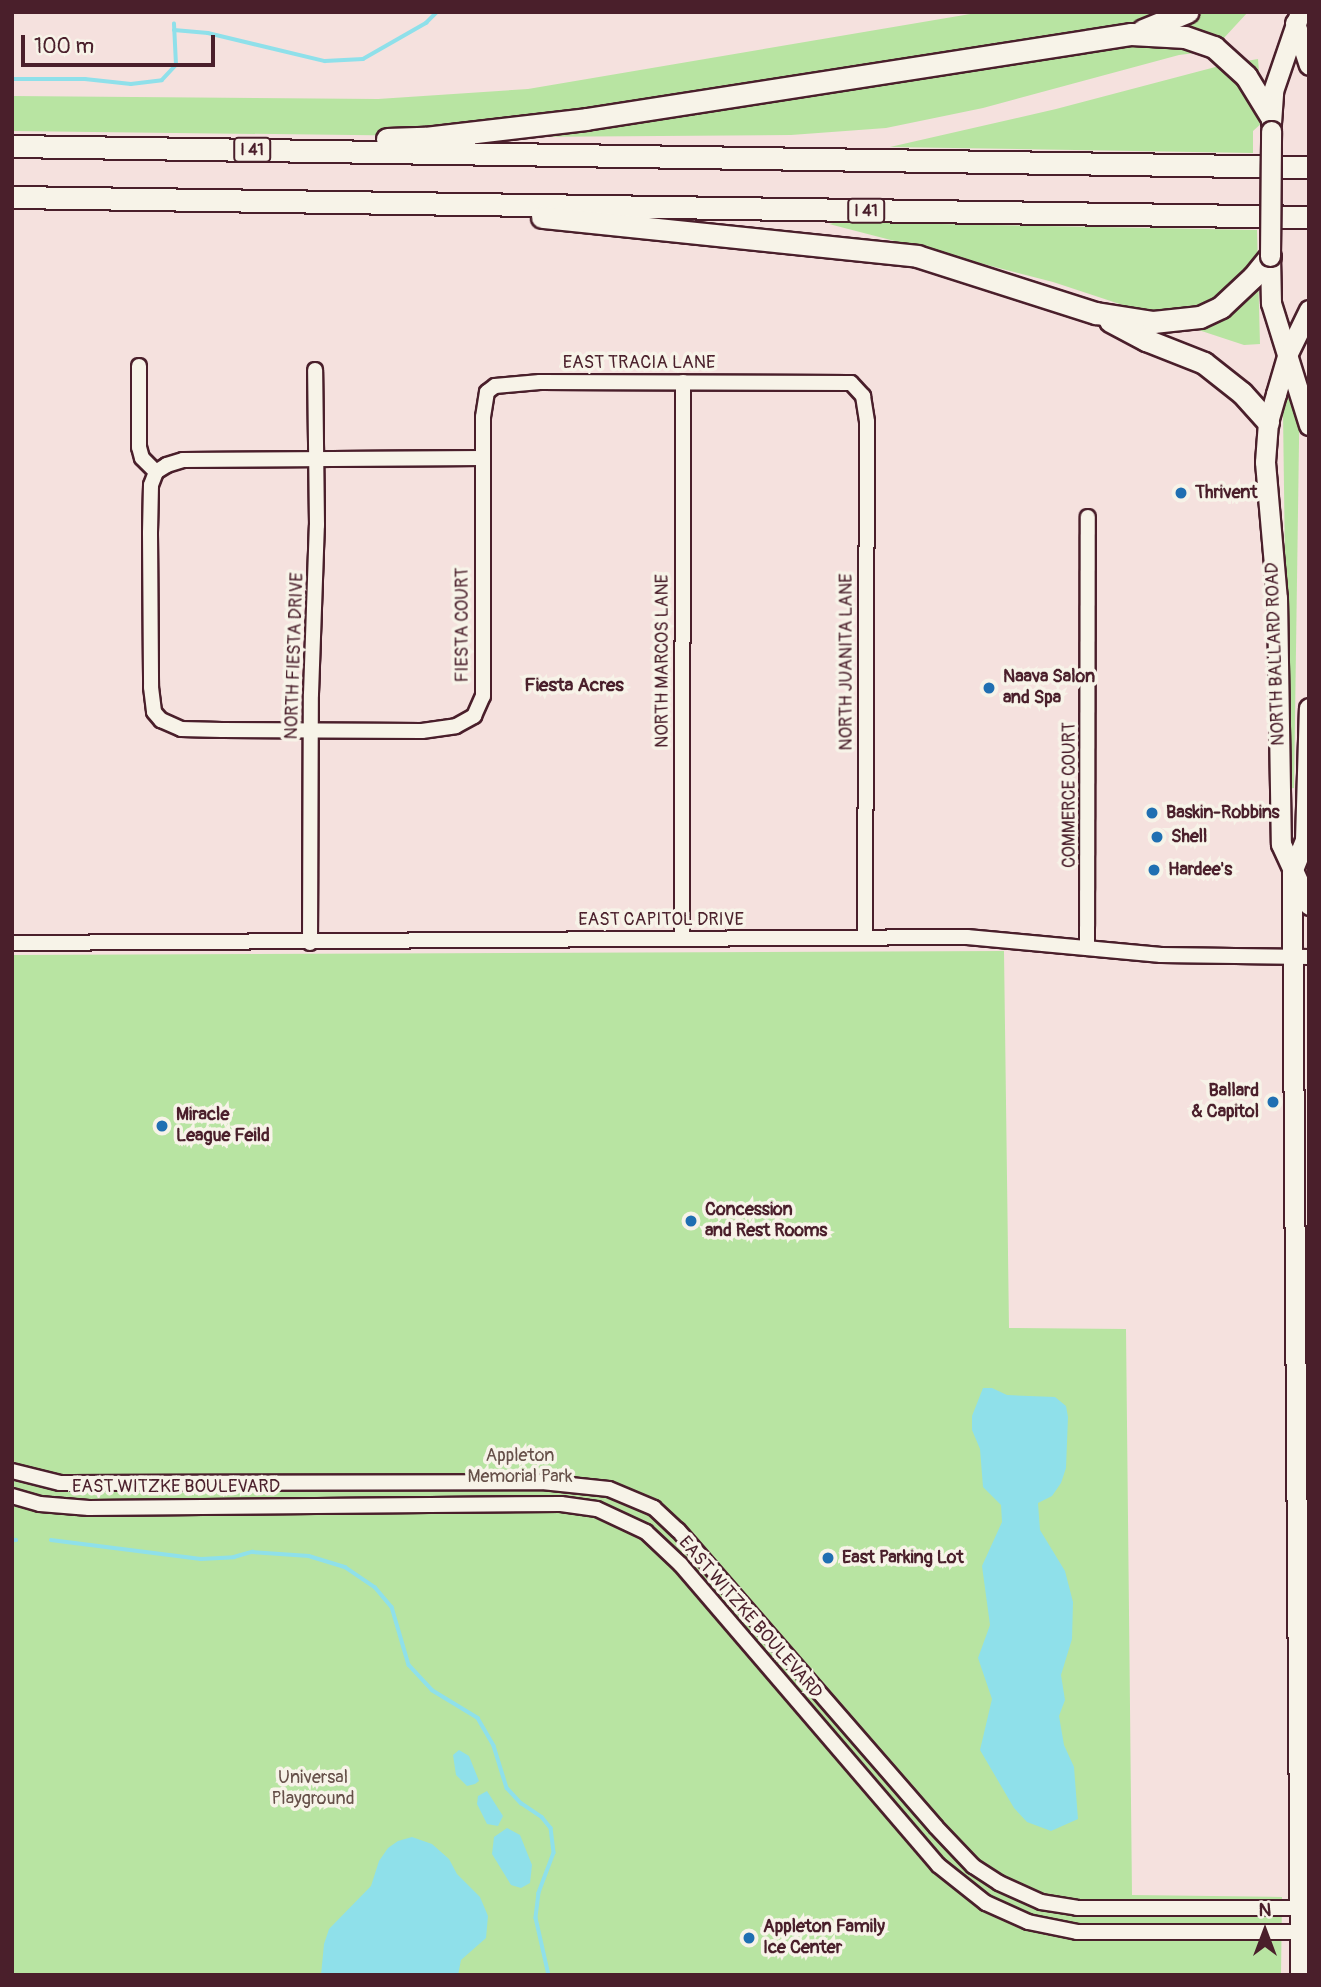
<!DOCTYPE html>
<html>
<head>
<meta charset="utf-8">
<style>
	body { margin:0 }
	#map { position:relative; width:1321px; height:1987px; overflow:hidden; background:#f5e1de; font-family:Pangolin,sans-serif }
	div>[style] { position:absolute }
	.green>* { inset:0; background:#b8e4a2 }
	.water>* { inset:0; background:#8fe0ea }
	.stream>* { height:3.5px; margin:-1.75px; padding:0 1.75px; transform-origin:1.75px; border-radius:1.75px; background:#8fe0ea }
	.roads { filter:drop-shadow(2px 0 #4a1f2b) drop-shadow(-2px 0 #4a1f2b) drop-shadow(0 2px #4a1f2b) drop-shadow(0 -2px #4a1f2b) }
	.minor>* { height:14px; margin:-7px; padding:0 7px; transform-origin:7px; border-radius:7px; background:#f7f3e8 }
	.major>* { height:19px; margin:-9.5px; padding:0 9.5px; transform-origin:9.5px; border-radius:9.5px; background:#f7f3e8 }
	.highway>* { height:21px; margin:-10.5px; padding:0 10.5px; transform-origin:10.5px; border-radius:10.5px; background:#f7f3e8 }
	.bridges { filter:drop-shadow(2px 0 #4a1f2b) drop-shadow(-2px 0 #4a1f2b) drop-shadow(0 2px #4a1f2b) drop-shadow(0 -2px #4a1f2b) }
	.major-bridge>* { height:19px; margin:-9.5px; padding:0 9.5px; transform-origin:9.5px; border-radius:9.5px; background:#f7f3e8 }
	.dots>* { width:19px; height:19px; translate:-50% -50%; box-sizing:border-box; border:4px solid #f7f3e8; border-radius:50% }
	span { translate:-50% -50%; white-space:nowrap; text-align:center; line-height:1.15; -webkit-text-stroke:7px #f7f3e8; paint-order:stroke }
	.shield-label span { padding:2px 5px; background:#f7f3e8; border:2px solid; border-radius:5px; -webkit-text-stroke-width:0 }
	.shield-label { font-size:16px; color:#4a1f2b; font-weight:700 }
	.street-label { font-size:18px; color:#4a1f2b }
	.poi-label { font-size:18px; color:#4a1f2b; font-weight:700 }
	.left { translate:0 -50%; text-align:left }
	.right { translate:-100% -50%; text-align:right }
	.park-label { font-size:18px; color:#665049 }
	.neighbourhood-label { font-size:19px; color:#4a1f2b; font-weight:700 }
	.frame { position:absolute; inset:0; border:14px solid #4a1f2b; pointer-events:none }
	.north { position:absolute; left:1230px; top:1896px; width:70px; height:70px; -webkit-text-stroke:5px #f7f3e8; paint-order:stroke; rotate:0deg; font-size:19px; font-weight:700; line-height:28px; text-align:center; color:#4a1f2b }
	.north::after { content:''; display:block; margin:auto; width:24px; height:32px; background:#4a1f2b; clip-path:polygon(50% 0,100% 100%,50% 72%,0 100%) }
	.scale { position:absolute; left:21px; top:35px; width:194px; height:32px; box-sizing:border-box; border:4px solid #4a1f2b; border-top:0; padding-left:9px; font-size:21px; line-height:24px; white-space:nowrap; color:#4a1f2b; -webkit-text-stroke:5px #f7f3e8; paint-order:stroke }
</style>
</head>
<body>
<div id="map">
	<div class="green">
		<i style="clip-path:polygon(982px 12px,1248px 12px,1223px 39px,1195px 53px,1179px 55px,983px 108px,886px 128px,791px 135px,520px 137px,12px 131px,12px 96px,378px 99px,528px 89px)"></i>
		<i style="clip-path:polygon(1258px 59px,1263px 122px,1253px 131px,1253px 153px,890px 147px,1056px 109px,1223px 65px)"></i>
		<i style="clip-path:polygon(837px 222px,1257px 230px,1260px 344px,1244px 345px,1053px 282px,829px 224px)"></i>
		<i style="clip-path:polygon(1300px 373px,1294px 788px,1288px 789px,1283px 412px,1290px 382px)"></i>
		<i style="clip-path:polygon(1004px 951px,1009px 1328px,1126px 1329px,1132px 1895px,1282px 1897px,1281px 1975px,12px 1975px,12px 955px)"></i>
	</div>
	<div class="water">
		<i style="clip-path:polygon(983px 1388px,992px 1388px,1007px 1395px,1055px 1397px,1066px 1406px,1068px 1417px,1066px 1468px,1061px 1483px,1052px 1496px,1038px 1503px,1040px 1530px,1065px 1571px,1073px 1602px,1072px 1639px,1061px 1675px,1065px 1700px,1059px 1716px,1064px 1745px,1074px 1767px,1078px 1819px,1051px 1831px,1027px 1822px,1014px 1808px,980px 1750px,992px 1699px,978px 1658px,990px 1625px,982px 1566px,1002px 1522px,1001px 1505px,983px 1487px,980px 1449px,972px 1430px,972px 1416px)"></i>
		<i style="clip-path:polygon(459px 1750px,469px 1756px,479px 1781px,475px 1784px,467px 1786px,456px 1775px,453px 1755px)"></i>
		<i style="clip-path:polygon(487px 1791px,503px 1816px,498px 1826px,487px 1824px,477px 1804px,478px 1796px)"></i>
		<i style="clip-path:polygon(507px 1828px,520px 1835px,532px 1865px,530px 1883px,521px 1888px,511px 1885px,492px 1854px,494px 1837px)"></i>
		<i style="clip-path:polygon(412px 1837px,432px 1844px,449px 1859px,457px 1874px,480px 1897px,488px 1916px,486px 1938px,461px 1960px,458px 1975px,321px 1975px,324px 1944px,329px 1929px,371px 1886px,379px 1861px,388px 1848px,398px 1841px)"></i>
	</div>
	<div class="stream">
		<i style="left:174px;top:30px;width:34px;rotate:5deg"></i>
		<i style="left:208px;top:33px;width:120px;rotate:13.5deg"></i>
		<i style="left:325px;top:61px;width:38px;rotate:-3deg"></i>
		<i style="left:363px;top:59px;width:73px;rotate:-29.7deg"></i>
		<i style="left:426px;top:23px;width:16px;rotate:-45deg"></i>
		<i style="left:12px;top:79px;width:73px"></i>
		<i style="left:85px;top:79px;width:46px;rotate:6.2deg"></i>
		<i style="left:131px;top:84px;width:31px;rotate:-7deg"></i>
		<i style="left:162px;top:80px;width:21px;rotate:-47deg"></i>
		<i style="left:176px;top:65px;width:41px;rotate:-92.8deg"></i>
		<i style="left:12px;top:1540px;width:4px"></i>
		<i style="left:51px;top:1540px;width:151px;rotate:7.2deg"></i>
		<i style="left:201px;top:1559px;width:33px;rotate:-3deg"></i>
		<i style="left:234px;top:1557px;width:19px;rotate:-16deg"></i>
		<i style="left:252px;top:1552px;width:57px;rotate:4deg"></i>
		<i style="left:309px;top:1556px;width:38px;rotate:17deg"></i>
		<i style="left:345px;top:1567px;width:36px;rotate:34deg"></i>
		<i style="left:375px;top:1587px;width:26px;rotate:50deg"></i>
		<i style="left:392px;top:1607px;width:60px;rotate:73.7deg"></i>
		<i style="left:409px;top:1665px;width:34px;rotate:47deg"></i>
		<i style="left:432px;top:1690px;width:54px;rotate:31.3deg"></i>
		<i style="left:478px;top:1718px;width:32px;rotate:60deg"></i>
		<i style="left:494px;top:1746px;width:44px;rotate:72.8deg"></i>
		<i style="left:507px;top:1788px;width:21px;rotate:47deg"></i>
		<i style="left:521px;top:1803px;width:25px;rotate:34deg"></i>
		<i style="left:542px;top:1817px;width:14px;rotate:51deg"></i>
		<i style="left:551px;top:1828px;width:25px;rotate:83deg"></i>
		<i style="left:554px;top:1853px;width:43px;rotate:110.6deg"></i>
		<i style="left:539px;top:1893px;width:25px;rotate:97deg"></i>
		<i style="left:536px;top:1918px;width:58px;rotate:77.2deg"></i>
	</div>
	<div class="roads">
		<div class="minor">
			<i style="left:139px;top:366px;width:81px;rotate:90deg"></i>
			<i style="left:139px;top:447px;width:11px;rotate:75deg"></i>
			<i style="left:142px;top:458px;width:20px;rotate:45deg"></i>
			<i style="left:482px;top:458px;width:299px;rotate:179.6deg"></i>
			<i style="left:183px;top:460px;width:17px;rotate:163deg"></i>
			<i style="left:167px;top:465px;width:13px;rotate:148deg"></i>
			<i style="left:156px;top:472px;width:14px;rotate:111deg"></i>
			<i style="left:151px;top:485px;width:48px;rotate:91.2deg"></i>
			<i style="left:150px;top:533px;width:154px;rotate:89.6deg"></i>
			<i style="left:151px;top:687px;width:25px;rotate:83deg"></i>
			<i style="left:154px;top:712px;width:11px;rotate:49deg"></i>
			<i style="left:161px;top:720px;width:22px;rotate:24deg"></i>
			<i style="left:181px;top:729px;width:41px;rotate:1.4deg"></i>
			<i style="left:222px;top:730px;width:200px;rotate:0.3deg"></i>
			<i style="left:422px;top:731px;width:34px;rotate:-8deg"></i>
			<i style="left:456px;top:726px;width:21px;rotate:-29deg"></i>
			<i style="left:474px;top:716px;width:22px;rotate:-66deg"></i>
			<i style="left:483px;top:696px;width:279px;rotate:-90deg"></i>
			<i style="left:483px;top:417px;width:25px;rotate:-81deg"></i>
			<i style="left:487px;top:392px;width:10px;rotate:-37deg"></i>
			<i style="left:495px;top:386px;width:45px;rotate:-5.1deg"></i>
			<i style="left:540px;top:382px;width:311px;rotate:0.2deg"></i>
			<i style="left:851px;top:383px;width:18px;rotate:47deg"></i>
			<i style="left:863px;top:396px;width:26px;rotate:81deg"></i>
			<i style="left:867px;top:422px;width:516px;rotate:90.22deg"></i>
			<i style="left:682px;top:939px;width:557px;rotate:-89.9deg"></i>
			<i style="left:12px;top:943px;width:955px;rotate:-0.36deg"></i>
			<i style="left:967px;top:937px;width:195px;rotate:5.3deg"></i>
			<i style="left:1161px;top:955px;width:148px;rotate:0.8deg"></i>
			<i style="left:310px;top:943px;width:249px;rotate:-89.8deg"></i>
			<i style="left:311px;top:694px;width:169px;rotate:-88deg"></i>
			<i style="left:317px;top:525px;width:155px;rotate:-90.7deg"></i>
			<i style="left:1087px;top:947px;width:430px;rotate:-89.9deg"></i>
			<i style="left:12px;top:1471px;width:49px;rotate:14deg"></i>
			<i style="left:60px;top:1483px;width:482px;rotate:-0.1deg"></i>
			<i style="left:542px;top:1482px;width:67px;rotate:6deg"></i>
			<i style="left:609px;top:1489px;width:49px;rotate:22.9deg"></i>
			<i style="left:654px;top:1508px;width:33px;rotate:43deg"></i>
			<i style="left:678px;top:1530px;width:393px;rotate:49deg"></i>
			<i style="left:936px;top:1827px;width:54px;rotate:46.5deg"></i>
			<i style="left:973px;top:1866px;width:31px;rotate:33deg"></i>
			<i style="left:999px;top:1883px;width:46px;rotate:24.3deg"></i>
			<i style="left:1041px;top:1902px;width:36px;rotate:9deg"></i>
			<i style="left:1077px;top:1908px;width:222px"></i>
			<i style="left:12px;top:1496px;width:29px;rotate:16deg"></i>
			<i style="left:40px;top:1504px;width:49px;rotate:4.7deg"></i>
			<i style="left:89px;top:1508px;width:472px;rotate:-0.5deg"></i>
			<i style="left:561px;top:1504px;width:36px;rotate:8deg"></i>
			<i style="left:597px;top:1509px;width:54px;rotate:25.1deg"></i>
			<i style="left:646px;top:1532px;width:48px;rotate:43.3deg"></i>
			<i style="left:681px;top:1565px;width:395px;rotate:49.4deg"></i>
			<i style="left:938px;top:1865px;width:61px;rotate:38.4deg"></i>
			<i style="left:986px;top:1903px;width:46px;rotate:24.3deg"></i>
			<i style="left:1028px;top:1922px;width:50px;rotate:11.5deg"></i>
			<i style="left:1077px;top:1932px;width:222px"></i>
		</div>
		<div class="major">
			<i style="left:1295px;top:23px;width:44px;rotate:71.6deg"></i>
			<i style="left:1271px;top:123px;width:32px;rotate:-86deg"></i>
			<i style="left:1273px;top:91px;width:83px;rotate:-71.1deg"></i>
			<i style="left:1270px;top:256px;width:47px;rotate:88.8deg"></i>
			<i style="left:1271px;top:303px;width:128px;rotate:72.7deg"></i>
			<i style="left:1309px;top:310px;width:48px;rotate:116deg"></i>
			<i style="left:1288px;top:353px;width:43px;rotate:106.3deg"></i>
			<i style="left:1276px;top:394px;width:29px;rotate:106deg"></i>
			<i style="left:1268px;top:422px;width:40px;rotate:94.3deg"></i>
			<i style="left:1265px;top:462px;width:137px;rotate:85deg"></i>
			<i style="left:1277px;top:598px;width:246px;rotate:89.1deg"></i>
			<i style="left:1281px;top:844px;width:67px;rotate:65.3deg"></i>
			<i style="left:1300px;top:1975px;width:1103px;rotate:-90.42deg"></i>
			<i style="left:1292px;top:872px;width:35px;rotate:-68deg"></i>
			<i style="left:1305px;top:840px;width:132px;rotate:-88.3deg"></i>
		</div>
		<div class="highway">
			<i style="left:1143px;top:30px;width:48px;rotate:-22.2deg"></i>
			<i style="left:387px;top:139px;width:38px;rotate:-2deg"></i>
			<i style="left:425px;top:138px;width:162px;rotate:-6.7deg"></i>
			<i style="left:586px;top:119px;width:552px;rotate:-8.86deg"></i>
			<i style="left:1131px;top:34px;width:54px;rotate:3.2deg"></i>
			<i style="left:1185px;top:37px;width:31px;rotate:19deg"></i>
			<i style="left:1214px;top:47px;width:43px;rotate:42.2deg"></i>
			<i style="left:1246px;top:76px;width:46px;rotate:58.4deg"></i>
			<i style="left:12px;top:146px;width:1297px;rotate:0.93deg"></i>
			<i style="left:12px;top:197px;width:1297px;rotate:0.88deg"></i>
			<i style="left:542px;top:217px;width:377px;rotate:5.9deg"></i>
			<i style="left:917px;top:256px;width:188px;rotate:17.7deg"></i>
			<i style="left:1096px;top:313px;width:58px;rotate:9deg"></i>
			<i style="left:1153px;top:322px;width:47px;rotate:-6.1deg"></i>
			<i style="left:1200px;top:317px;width:23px;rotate:-25deg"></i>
			<i style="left:1221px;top:307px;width:44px;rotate:-43.2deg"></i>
			<i style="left:1253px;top:277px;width:27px;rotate:-51deg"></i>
			<i style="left:1110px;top:321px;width:41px;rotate:27.8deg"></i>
			<i style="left:1146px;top:340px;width:62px;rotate:21.6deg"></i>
			<i style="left:1204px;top:363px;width:48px;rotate:38.3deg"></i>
			<i style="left:1242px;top:393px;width:39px;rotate:48deg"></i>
		</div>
	</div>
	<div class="bridges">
		<div class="major-bridge">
			<i style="left:1270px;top:256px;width:125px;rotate:-89.5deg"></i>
		</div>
	</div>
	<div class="dots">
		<i style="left:1181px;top:493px;background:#1f6fb2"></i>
		<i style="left:989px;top:688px;background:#1f6fb2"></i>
		<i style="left:1152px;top:813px;background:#1f6fb2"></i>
		<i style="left:1157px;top:837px;background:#1f6fb2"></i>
		<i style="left:1154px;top:870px;background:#1f6fb2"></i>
		<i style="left:1273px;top:1102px;background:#1f6fb2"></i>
		<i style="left:162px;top:1126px;background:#1f6fb2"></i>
		<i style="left:691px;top:1221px;background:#1f6fb2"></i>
		<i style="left:828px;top:1558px;background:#1f6fb2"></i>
		<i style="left:749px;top:1938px;background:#1f6fb2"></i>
	</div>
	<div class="shield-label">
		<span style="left:252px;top:150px">I 41</span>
		<span style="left:866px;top:211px">I 41</span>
	</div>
	<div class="street-label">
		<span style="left:639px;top:363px">EAST TRACIA LANE</span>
		<span style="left:463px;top:625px;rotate:-90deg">FIESTA COURT</span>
		<span style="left:1276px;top:654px;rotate:-92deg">NORTH BALLARD ROAD</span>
		<span style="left:295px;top:656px;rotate:-88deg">NORTH FIESTA DRIVE</span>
		<span style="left:663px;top:661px;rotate:-90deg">NORTH MARCOS LANE</span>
		<span style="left:847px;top:662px;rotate:-90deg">NORTH JUANITA LANE</span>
		<span style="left:1070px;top:795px;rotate:-90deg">COMMERCE COURT</span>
		<span style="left:661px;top:920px">EAST CAPITOL DRIVE</span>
		<span style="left:176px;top:1487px">EAST WITZKE BOULEVARD</span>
		<span style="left:750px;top:1618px;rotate:49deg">EAST WITZKE BOULEVARD</span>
	</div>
	<div class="poi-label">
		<span class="left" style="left:1195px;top:493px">Thrivent</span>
		<span class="left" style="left:1003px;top:688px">Naava Salon<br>and Spa</span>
		<span class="left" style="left:1166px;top:813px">Baskin-Robbins</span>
		<span class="left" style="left:1171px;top:837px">Shell</span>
		<span class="left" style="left:1168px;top:870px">Hardee's</span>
		<span class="right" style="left:1259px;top:1102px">Ballard<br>&amp; Capitol</span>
		<span class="left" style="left:176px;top:1126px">Miracle<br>League Feild</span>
		<span class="left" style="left:705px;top:1221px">Concession<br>and Rest Rooms</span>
		<span class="left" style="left:842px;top:1558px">East Parking Lot</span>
		<span class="left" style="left:763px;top:1938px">Appleton Family<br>Ice Center</span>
	</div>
	<div class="park-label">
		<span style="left:520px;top:1467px">Appleton<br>Memorial Park</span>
		<span style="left:313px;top:1789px">Universal<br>Playground</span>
	</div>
	<div class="neighbourhood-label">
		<span style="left:574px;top:686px">Fiesta Acres</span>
	</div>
	<div class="frame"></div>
	<div class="north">N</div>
	<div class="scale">100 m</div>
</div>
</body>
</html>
